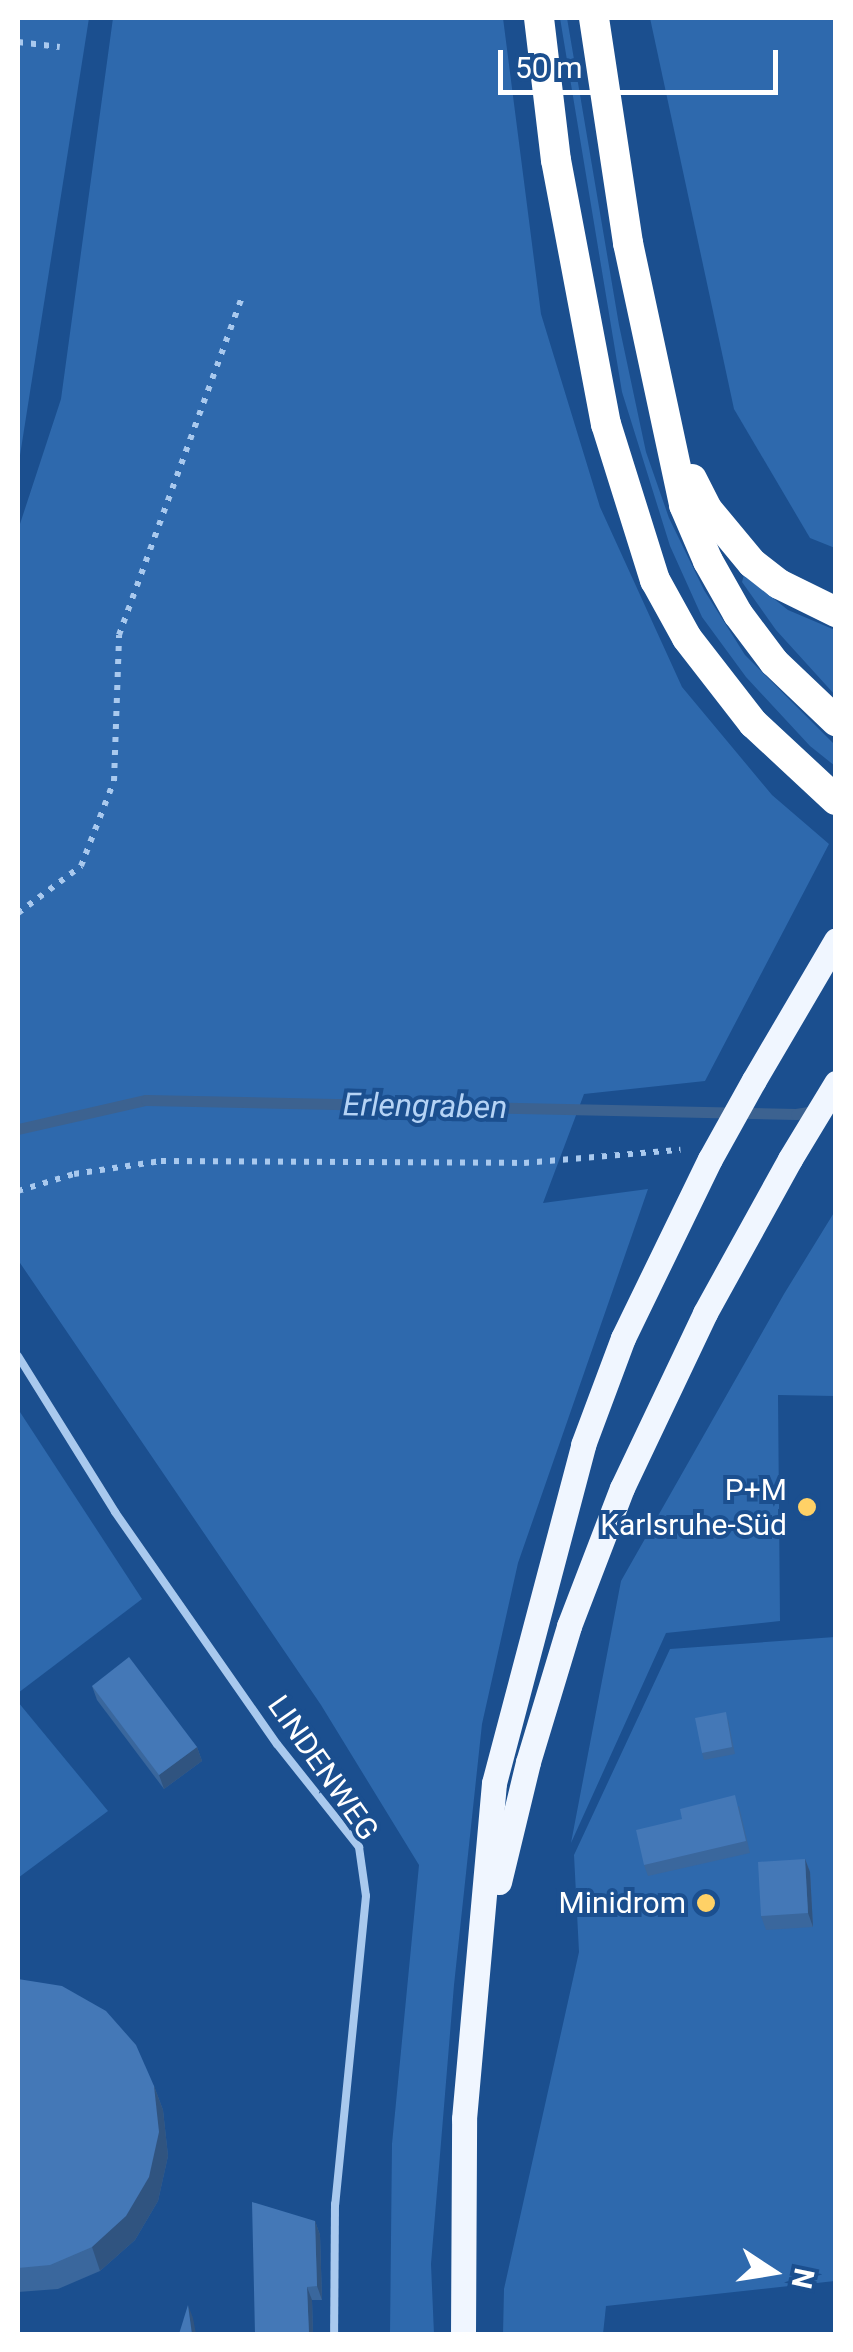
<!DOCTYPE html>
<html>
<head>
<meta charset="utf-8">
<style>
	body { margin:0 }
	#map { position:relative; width:853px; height:2352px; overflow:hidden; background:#1b4f8f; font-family:Roboto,sans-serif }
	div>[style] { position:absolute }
	.green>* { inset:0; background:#2e69ad }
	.stream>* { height:11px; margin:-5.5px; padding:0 5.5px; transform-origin:5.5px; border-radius:5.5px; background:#3c6290 }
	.path>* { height:6px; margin-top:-3px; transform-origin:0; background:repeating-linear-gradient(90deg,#a9c9ee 0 5px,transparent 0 13px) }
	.lane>* { height:8px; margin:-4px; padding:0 4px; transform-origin:4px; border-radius:4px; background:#a9c9ee }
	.primary>* { height:25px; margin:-12.5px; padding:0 12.5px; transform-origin:12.5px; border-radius:12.5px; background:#f0f6ff }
	.highway>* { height:30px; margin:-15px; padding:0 15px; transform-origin:15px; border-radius:15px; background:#fff }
	.primary-bridge>* { height:25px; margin:-12.5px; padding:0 12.5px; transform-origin:12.5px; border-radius:12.5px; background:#f0f6ff }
	.wall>* { inset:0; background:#3a679d }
	.shaded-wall>* { inset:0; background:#305480 }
	.building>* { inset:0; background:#4478b7 }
	.dots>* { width:28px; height:28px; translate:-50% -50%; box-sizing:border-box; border:5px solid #1b4f8f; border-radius:50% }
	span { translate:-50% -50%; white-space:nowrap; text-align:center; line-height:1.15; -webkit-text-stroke:8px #1b4f8f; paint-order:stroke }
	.poi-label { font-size:30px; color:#fff }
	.right { translate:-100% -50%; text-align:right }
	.street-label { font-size:30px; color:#fff }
	.water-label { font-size:32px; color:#b5d3f5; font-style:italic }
	.frame { position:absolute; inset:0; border:20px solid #fff; pointer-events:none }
	.north { position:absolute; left:723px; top:2222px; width:100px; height:100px; -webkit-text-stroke:8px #1b4f8f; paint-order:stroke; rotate:102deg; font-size:28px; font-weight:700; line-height:40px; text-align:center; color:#fff }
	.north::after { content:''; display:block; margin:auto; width:35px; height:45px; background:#fff; clip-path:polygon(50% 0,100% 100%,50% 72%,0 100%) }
	.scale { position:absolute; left:498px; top:50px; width:280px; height:45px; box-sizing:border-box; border:5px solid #fff; border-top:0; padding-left:12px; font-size:30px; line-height:35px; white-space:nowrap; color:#fff; -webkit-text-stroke:8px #1b4f8f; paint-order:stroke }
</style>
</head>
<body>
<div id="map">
	<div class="green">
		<i style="clip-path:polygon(18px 18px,89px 18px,18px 468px)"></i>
		<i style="clip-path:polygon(113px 18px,503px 18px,541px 314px,600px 507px,682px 687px,772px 795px,829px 844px,705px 1081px,584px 1094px,543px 1203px,648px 1189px,518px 1563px,482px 1724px,454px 1985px,431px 2264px,434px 2334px,390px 2334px,392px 2144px,419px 1865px,321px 1705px,18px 1260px,18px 530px,61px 399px)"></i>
		<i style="clip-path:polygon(560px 18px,567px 18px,619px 325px,646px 452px,669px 518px,704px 590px,745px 655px,835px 745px,835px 766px,810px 746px,746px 677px,702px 617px,670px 546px,622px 392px)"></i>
		<i style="clip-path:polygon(650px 18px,835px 18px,835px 548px,810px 538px,734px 409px)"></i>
		<i style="clip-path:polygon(744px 575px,788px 610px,835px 630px,835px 695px,776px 630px,742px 582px)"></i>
		<i style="clip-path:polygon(835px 1211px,835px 1396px,778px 1395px,780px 1621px,666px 1633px,571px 1843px,621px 1581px,784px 1294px)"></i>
		<i style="clip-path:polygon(18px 1409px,142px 1599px,18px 1693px)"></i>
		<i style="clip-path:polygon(835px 1637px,835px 2281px,606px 2306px,603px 2334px,503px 2334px,504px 2289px,579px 1952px,574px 1855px,670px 1649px)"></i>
		<i style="clip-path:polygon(18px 1702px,108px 1811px,18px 1878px)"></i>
	</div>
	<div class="stream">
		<i style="left:18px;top:1129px;width:131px;rotate:-12.8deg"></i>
		<i style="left:146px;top:1100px;width:650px;rotate:1.23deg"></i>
		<i style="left:796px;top:1114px;width:19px;rotate:-9deg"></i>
	</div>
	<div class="path">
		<i style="left:18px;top:42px;width:42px;rotate:6.8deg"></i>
		<i style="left:18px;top:913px;width:79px;rotate:-36.7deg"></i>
		<i style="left:81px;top:866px;width:91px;rotate:-68.8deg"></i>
		<i style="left:114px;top:781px;width:146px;rotate:-88deg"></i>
		<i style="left:119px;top:635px;width:357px;rotate:-70deg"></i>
		<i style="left:18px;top:1191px;width:59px;rotate:-16.9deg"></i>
		<i style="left:74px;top:1174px;width:88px;rotate:-8.5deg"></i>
		<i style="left:161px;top:1161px;width:363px;rotate:0.3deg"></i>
		<i style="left:524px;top:1163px;width:157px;rotate:-4.8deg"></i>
	</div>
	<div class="lane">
		<i style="left:18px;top:1356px;width:184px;rotate:58.1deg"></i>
		<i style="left:115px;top:1512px;width:283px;rotate:55.1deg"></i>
		<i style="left:277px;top:1744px;width:132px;rotate:51.5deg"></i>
		<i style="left:359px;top:1847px;width:49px;rotate:81.9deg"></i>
		<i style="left:366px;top:1896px;width:310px;rotate:95.7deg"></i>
		<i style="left:335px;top:2204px;width:130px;rotate:90.4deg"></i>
	</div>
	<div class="primary">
		<i style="left:754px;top:1080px;width:162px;rotate:-59.6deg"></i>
		<i style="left:499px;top:1882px;width:123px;rotate:-76.4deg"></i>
		<i style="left:528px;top:1762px;width:142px;rotate:-73.2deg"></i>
		<i style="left:569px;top:1626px;width:148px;rotate:-69deg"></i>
		<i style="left:622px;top:1488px;width:194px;rotate:-64.6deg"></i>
		<i style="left:705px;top:1313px;width:176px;rotate:-61.1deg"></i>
		<i style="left:463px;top:2334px;width:215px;rotate:-89.7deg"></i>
		<i style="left:464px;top:2119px;width:337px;rotate:-84.9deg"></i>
		<i style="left:494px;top:1783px;width:350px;rotate:-75.2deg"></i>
		<i style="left:583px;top:1445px;width:114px;rotate:-69.5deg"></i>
		<i style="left:623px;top:1338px;width:199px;rotate:-64.1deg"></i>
	</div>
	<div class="highway">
		<i style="left:539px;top:18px;width:143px;rotate:83.2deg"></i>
		<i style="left:556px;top:160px;width:269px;rotate:79.3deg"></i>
		<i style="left:606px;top:424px;width:164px;rotate:72.6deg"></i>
		<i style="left:655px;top:580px;width:66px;rotate:61.1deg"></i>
		<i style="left:687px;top:638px;width:108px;rotate:52.2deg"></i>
		<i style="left:753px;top:723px;width:113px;rotate:42.9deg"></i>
		<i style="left:594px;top:18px;width:228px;rotate:81.4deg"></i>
		<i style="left:628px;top:243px;width:268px;rotate:77.9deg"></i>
		<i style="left:684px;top:505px;width:61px;rotate:66.8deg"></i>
		<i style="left:708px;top:561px;width:61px;rotate:60.5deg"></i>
		<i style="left:738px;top:614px;width:60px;rotate:53.1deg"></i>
		<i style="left:774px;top:662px;width:86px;rotate:43.6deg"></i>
		<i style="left:692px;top:479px;width:35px;rotate:63deg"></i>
		<i style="left:708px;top:510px;width:69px;rotate:50.3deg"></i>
		<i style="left:752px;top:563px;width:34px;rotate:38deg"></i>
		<i style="left:779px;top:584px;width:64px;rotate:26.2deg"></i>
	</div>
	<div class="primary-bridge">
		<i style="left:710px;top:1159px;width:90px;rotate:-60.9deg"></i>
		<i style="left:790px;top:1159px;width:89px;rotate:-58.8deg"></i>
	</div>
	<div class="wall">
		<i style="clip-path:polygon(92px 1686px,197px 1747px,202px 1761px,164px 1789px,97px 1700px)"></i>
		<i style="clip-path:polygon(728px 1719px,735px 1754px,704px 1760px,702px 1753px)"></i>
		<i style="clip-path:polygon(739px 1806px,750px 1853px,648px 1876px,644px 1865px)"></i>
		<i style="clip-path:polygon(805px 1859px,810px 1872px,813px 1927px,766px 1930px,761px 1916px)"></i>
		<i style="clip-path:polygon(18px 1979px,154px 2086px,163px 2110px,168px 2156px,158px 2201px,135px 2240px,100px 2271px,58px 2289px,18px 2292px)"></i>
		<i style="clip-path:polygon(315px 2221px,320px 2235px,322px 2300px,312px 2300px,313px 2334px,255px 2334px)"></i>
	</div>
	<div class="shaded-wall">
		<i style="clip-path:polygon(197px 1747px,202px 1761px,164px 1789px,159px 1775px)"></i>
		<i style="clip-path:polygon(805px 1859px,810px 1872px,813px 1927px,808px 1913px)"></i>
		<i style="clip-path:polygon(154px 2086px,163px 2110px,168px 2156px,158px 2201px,135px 2240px,100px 2271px,92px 2247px)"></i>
		<i style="clip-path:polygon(315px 2221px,320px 2235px,322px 2300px,317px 2286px)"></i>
		<i style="clip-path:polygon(307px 2287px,312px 2300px,313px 2334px,309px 2334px)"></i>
		<i style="clip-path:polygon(188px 2305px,193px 2318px,196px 2334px,192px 2334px)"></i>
	</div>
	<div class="building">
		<i style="clip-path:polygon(129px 1657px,197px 1747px,159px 1775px,92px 1686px)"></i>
		<i style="clip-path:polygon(726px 1712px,732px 1747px,702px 1753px,695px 1718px)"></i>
		<i style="clip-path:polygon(735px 1795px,746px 1841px,644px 1865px,636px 1830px,682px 1819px,680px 1809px)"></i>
		<i style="clip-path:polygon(805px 1859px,808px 1913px,761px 1916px,758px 1862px)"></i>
		<i style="clip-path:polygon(18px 1979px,62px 1986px,106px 2011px,136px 2045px,154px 2086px,159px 2132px,149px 2177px,126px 2216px,92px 2247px,50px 2265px,18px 2268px)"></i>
		<i style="clip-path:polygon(252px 2202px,315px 2221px,317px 2286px,307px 2287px,309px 2334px,255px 2334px)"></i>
		<i style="clip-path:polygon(188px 2305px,192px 2334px,179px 2334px)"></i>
	</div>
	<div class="dots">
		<i style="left:807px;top:1507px;background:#ffd166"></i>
		<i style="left:706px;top:1903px;background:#ffd166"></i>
	</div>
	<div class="poi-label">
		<span class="right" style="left:787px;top:1507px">P+M<br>Karlsruhe-Süd</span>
		<span class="right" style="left:686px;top:1903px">Minidrom</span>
	</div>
	<div class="street-label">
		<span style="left:323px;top:1768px;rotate:55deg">LINDENWEG</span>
	</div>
	<div class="water-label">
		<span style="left:425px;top:1106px;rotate:1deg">Erlengraben</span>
	</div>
	<div class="frame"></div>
	<div class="north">N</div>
	<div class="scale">50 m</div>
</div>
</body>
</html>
